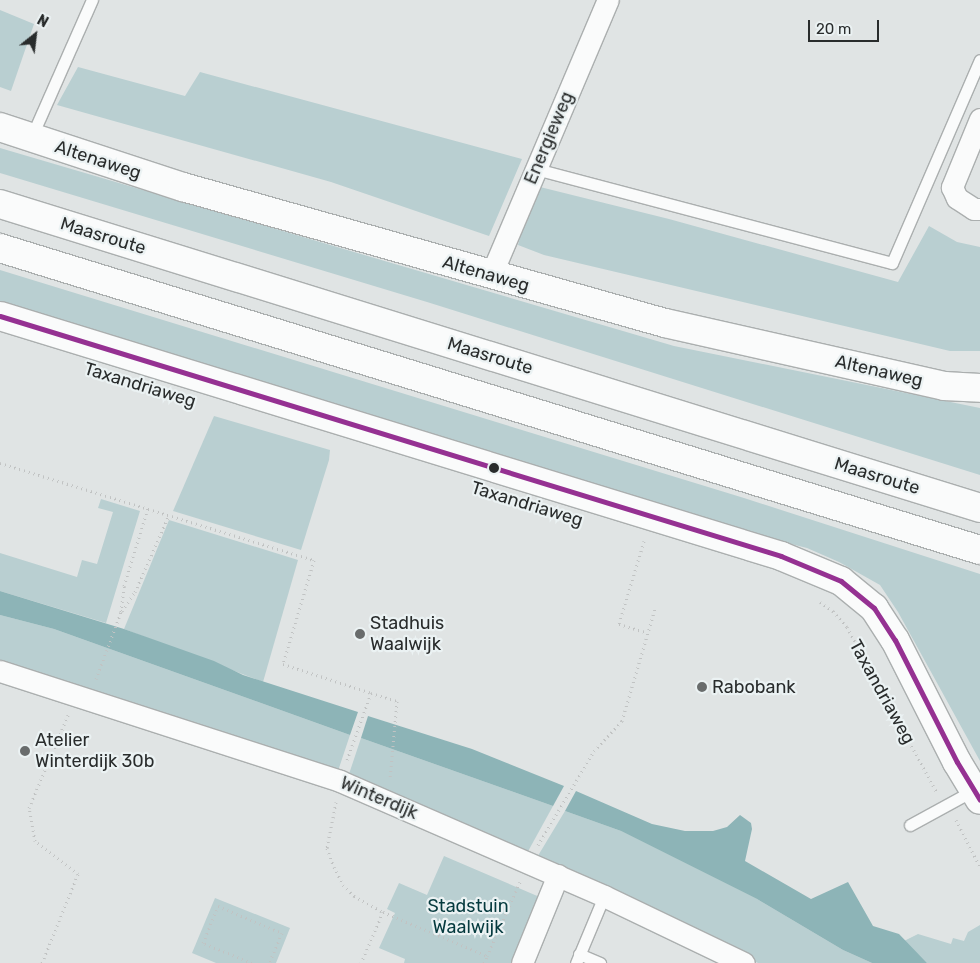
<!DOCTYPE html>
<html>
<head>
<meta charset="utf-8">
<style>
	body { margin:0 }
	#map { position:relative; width:980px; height:963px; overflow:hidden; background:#e0e4e4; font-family:Rubik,sans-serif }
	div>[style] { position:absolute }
	.green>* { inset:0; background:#b9cfd1 }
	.water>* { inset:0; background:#8db4b7 }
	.path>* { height:3px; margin-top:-1.5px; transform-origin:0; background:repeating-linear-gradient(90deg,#c1c3c3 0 1px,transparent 0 5px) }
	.roads { filter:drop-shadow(1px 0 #abafaf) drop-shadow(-1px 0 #abafaf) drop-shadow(0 1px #abafaf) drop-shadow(0 -1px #abafaf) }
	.service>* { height:11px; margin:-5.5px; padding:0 5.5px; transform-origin:5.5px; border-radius:5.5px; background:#fafbfb }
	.minor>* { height:21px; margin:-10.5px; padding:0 10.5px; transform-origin:10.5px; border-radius:10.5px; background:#fafbfb }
	.secondary>* { height:28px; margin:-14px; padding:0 14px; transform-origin:14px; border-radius:14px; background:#fafbfb }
	.motorway>* { height:28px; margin:-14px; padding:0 14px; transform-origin:14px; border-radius:14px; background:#fafbfb }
	.bus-1>* { height:5px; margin:-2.5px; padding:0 2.5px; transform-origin:2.5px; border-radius:2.5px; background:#953192 }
	.dots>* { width:14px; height:14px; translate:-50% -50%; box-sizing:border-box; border:2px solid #ebf2f3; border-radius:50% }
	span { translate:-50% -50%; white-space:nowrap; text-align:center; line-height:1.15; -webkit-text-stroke:4.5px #ebf2f3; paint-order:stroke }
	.street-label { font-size:18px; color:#292c2c }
	.poi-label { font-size:18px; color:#292c2c }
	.left { translate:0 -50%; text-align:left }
	.park-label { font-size:18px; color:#053a3e }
	.north { position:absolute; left:10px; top:10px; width:50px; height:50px; -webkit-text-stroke:4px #ebf2f3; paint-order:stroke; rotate:29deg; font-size:14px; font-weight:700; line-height:20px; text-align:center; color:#292c2c }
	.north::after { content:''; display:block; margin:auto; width:18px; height:22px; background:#292c2c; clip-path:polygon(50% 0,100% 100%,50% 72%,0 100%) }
	.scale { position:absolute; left:808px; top:20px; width:71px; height:22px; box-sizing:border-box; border:2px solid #292c2c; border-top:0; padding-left:6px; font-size:15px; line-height:18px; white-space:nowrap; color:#292c2c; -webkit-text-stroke:4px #ebf2f3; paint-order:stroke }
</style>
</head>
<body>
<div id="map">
	<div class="green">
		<i style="clip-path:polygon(0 10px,34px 24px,11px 91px,0 87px)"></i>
		<i style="clip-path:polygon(78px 67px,185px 96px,200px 72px,522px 159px,489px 236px,331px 182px,57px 105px)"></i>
		<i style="clip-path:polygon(0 148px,674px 346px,980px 408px,980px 475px,427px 302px,0 173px)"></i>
		<i style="clip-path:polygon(540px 187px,669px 219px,898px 282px,929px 226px,957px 242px,980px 247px,980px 351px,950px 351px,544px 255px,518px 245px,522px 230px)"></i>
		<i style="clip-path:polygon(0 270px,744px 498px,980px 574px,980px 761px,898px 612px,880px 585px,839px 562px,807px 548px,743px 532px,0 303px)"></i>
		<i style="clip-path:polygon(214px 416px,330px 450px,329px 460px,301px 550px,173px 511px)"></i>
		<i style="clip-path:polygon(101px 499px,140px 511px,106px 623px,0 591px,0 553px,77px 577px,82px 560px,97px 564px,113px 512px,98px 508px)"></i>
		<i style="clip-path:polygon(169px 520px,298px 560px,263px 682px,124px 629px)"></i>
		<i style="clip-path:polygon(0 615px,54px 629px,350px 735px,337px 774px,0 664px)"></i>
		<i style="clip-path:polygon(361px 738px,553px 806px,526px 855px,348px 777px)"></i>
		<i style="clip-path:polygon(565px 811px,621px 831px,757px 899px,843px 950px,872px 963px,758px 963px,536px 859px)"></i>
		<i style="clip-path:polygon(444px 856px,542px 898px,515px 963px,404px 963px,405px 959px,379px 948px,395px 913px,387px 909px,399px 883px,427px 895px)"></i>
		<i style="clip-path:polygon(215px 898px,290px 928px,276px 963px,216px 963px,192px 953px)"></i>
		<i style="clip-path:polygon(980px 925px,980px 963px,927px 963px,904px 941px,918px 934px,951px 944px,953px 938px,964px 941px,968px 932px)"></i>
	</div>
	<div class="water">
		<i style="clip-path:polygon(0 591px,124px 629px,214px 661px,243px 675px,358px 712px,350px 735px,54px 629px,0 615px)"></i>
		<i style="clip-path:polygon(368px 716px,472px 749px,564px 786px,553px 806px,361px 738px)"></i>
		<i style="clip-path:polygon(576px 791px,652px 824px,685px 831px,713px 831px,727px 827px,740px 815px,751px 823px,752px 829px,745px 861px,811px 899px,848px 882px,873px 926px,899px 934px,927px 963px,872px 963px,843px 950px,757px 899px,621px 831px,565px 811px)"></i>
	</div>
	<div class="path">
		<i style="left:0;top:463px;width:329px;rotate:17.2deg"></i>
		<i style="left:314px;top:560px;width:109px;rotate:106.6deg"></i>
		<i style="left:283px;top:664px;width:93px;rotate:18.2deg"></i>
		<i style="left:371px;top:693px;width:71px;rotate:109.7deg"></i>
		<i style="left:644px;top:541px;width:87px;rotate:106.8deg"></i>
		<i style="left:619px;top:624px;width:30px;rotate:17deg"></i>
		<i style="left:820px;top:602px;width:16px;rotate:35deg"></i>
		<i style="left:833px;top:611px;width:21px;rotate:49deg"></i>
		<i style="left:847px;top:627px;width:187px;rotate:61.5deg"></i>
		<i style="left:122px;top:611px;width:23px;rotate:-56deg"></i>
		<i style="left:135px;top:592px;width:84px;rotate:-66.2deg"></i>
		<i style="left:96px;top:679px;width:72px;rotate:-69.5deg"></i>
		<i style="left:121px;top:612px;width:26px;rotate:-83deg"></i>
		<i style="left:124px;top:586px;width:82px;rotate:-72.9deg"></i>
		<i style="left:371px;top:693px;width:27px;rotate:17deg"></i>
		<i style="left:397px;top:701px;width:79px;rotate:95.1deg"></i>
		<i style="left:336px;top:802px;width:47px;rotate:101.1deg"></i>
		<i style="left:327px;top:848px;width:20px;rotate:70deg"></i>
		<i style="left:334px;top:867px;width:20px;rotate:63deg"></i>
		<i style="left:343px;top:885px;width:16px;rotate:45deg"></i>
		<i style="left:354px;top:896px;width:33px;rotate:29deg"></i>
		<i style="left:383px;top:912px;width:56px;rotate:113.3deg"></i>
		<i style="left:956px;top:820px;width:53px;rotate:62.9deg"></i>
		<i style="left:538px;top:845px;width:109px;rotate:-59.2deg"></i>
		<i style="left:594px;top:751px;width:41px;rotate:-47deg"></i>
		<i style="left:622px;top:721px;width:117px;rotate:-73.6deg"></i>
		<i style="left:383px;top:912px;width:113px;rotate:22.9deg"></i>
		<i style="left:487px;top:956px;width:81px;rotate:-66deg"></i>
		<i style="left:42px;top:963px;width:96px;rotate:-68deg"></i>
		<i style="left:78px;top:874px;width:54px;rotate:-142.5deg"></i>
		<i style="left:35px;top:841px;width:34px;rotate:-100deg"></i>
		<i style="left:29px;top:808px;width:101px;rotate:-67.2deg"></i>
		<i style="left:252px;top:963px;width:53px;rotate:-157.8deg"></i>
		<i style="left:203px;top:943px;width:40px;rotate:-68deg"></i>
		<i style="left:218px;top:906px;width:69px;rotate:22.9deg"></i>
		<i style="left:282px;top:933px;width:33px;rotate:113deg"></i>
		<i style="left:484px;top:963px;width:8px;rotate:-67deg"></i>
	</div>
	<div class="roads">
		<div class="service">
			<i style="left:31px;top:138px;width:151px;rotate:-66.2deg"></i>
			<i style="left:536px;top:169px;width:368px;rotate:14.8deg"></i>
			<i style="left:892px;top:263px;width:221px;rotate:-66.6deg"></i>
			<i style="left:910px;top:825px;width:73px;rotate:-28.7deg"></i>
			<i style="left:579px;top:954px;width:23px;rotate:23deg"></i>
			<i style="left:576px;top:963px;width:73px;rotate:-67.3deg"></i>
		</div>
		<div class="minor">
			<i style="left:980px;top:119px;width:74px;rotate:112.4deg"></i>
			<i style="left:952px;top:187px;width:12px;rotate:66deg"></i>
			<i style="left:957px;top:198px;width:20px;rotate:33deg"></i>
			<i style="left:974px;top:209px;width:6px"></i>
			<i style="left:491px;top:275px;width:299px;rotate:-67deg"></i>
			<i style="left:0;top:671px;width:357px;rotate:17.9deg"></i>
			<i style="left:340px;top:781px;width:288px;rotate:23.5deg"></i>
			<i style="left:604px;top:896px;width:155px;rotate:25.6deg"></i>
			<i style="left:522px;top:963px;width:95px;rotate:-67.8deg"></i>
		</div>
		<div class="secondary">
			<i style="left:0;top:127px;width:193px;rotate:18.2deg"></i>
			<i style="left:183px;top:187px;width:501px;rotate:15.76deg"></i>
			<i style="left:665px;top:323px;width:286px;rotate:12.7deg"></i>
			<i style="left:944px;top:386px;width:36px;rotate:3deg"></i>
			<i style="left:0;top:316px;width:817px;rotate:17.08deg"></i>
			<i style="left:781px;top:556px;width:65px;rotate:22.6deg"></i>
			<i style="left:841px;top:581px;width:43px;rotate:39.3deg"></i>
			<i style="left:874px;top:608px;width:38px;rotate:57deg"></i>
			<i style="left:895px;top:640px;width:137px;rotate:63.1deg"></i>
			<i style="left:957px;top:762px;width:44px;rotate:58.8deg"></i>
		</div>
		<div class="motorway">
			<i style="left:0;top:204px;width:1026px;rotate:17.23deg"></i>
			<i style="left:0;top:248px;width:1025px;rotate:17.13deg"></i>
		</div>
	</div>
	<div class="bus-1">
		<i style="left:0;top:316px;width:817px;rotate:17.08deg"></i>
		<i style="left:781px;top:556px;width:65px;rotate:22.6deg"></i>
		<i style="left:841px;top:581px;width:43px;rotate:39.3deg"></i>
		<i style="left:874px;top:608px;width:38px;rotate:57deg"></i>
		<i style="left:895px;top:640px;width:137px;rotate:63.1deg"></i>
		<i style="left:957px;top:762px;width:44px;rotate:58.8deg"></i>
	</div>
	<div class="dots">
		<i style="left:494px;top:468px;background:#292c2c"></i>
		<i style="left:360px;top:634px;background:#696c6c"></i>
		<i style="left:702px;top:687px;background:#696c6c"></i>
		<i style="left:25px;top:751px;background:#696c6c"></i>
	</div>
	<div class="street-label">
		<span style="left:549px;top:138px;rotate:-67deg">Energieweg</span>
		<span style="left:98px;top:160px;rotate:18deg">Altenaweg</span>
		<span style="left:103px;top:236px;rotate:17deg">Maasroute</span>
		<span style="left:486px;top:274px;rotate:16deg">Altenaweg</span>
		<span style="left:490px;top:356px;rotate:17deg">Maasroute</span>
		<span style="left:879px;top:371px;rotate:13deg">Altenaweg</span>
		<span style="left:140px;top:385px;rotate:17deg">Taxandriaweg</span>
		<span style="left:877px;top:476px;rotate:17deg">Maasroute</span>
		<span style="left:527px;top:504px;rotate:17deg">Taxandriaweg</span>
		<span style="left:882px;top:692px;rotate:61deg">Taxandriaweg</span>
		<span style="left:379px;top:798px;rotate:23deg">Winterdijk</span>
	</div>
	<div class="poi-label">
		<span class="left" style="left:370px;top:634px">Stadhuis<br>Waalwijk</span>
		<span class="left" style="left:712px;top:687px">Rabobank</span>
		<span class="left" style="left:35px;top:751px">Atelier<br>Winterdijk 30b</span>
	</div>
	<div class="park-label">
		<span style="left:468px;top:917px">Stadstuin<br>Waalwijk</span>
	</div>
	<div class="north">N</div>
	<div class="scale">20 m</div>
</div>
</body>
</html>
